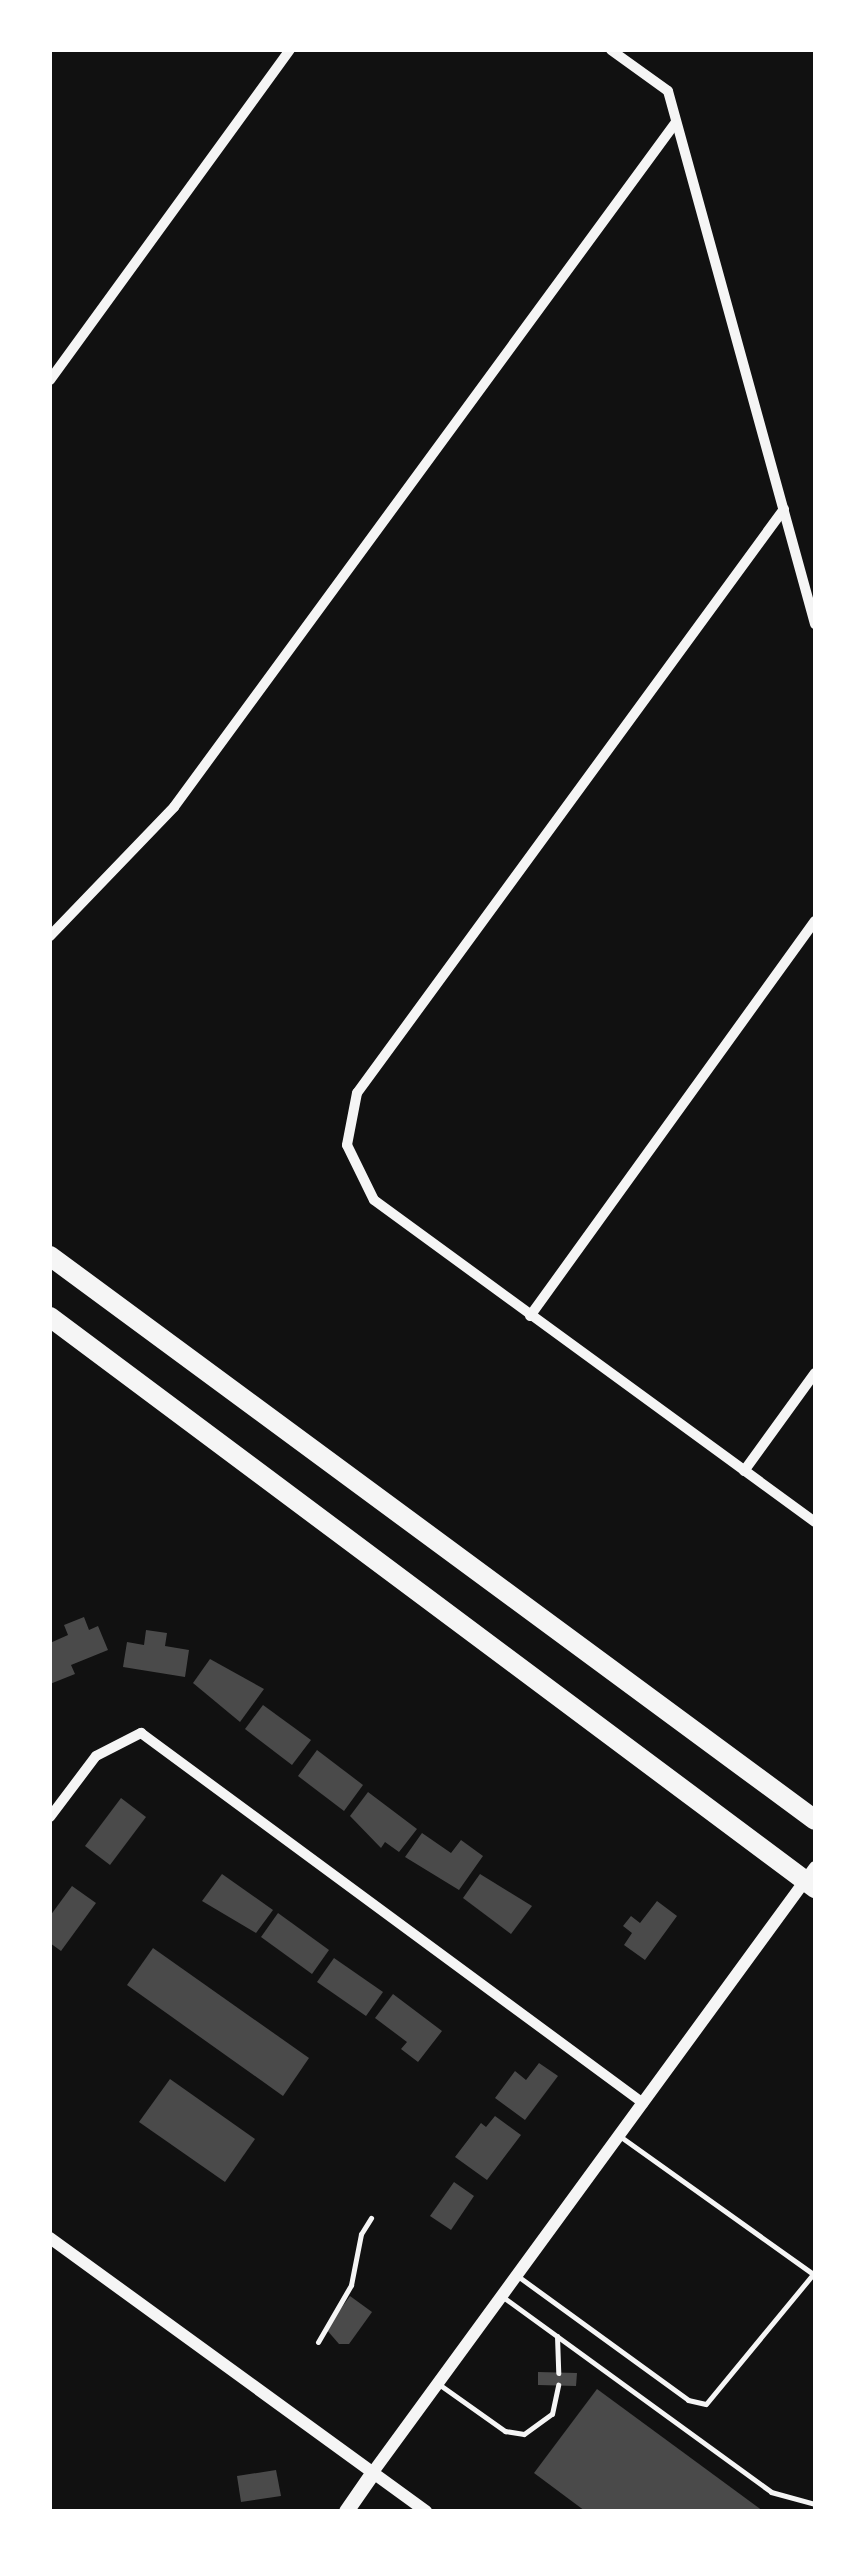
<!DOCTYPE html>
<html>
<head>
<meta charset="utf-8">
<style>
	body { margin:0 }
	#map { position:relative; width:865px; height:2561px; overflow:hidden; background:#111; font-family:Helvetica,sans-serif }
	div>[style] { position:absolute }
	.building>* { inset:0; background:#4a4a4a }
	.service>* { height:5px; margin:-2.5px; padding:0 2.5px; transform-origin:2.5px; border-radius:2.5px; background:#f5f5f5 }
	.minor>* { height:10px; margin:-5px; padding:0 5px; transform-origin:5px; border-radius:5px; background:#f5f5f5 }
	.tertiary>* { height:12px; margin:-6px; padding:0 6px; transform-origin:6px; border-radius:6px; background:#f5f5f5 }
	.secondary>* { height:15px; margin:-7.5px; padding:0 7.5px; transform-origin:7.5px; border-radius:7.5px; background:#f5f5f5 }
	.motorway>* { height:20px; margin:-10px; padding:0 10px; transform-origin:10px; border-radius:10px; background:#f5f5f5 }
	span { translate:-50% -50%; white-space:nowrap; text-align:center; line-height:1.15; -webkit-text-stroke:8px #fff; paint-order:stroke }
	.frame { position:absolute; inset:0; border:52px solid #fff; pointer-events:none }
</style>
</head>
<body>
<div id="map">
	<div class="building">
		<i style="clip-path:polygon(84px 1617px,89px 1630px,98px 1626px,108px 1650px,71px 1665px,75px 1674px,50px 1684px,50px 1643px,68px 1635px,64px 1625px)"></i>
		<i style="clip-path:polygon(146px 1630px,167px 1633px,165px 1646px,189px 1650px,185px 1677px,123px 1667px,127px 1642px,144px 1645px)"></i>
		<i style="clip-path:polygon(210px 1659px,264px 1689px,240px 1722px,193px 1683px)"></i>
		<i style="clip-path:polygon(263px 1705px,311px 1740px,292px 1765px,245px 1729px)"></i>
		<i style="clip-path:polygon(317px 1750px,363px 1785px,344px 1811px,298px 1776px)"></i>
		<i style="clip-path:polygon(368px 1792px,417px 1829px,399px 1852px,385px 1842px,381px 1848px,350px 1816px)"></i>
		<i style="clip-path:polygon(121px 1798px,146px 1817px,110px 1865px,85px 1846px)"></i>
		<i style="clip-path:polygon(422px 1833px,451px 1853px,461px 1840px,483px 1856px,459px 1890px,405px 1857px)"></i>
		<i style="clip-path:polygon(222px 1874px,273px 1910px,256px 1933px,202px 1901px)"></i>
		<i style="clip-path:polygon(480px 1874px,532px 1906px,511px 1934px,463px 1898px)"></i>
		<i style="clip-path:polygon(72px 1886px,96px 1903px,61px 1951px,50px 1943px,50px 1916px)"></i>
		<i style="clip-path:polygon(657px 1901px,677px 1916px,645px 1960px,624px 1945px,632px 1933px,623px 1926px,631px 1916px,640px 1923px)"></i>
		<i style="clip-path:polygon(278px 1913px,329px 1950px,312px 1974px,261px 1937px)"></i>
		<i style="clip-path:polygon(153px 1948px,309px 2058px,283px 2096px,127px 1985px)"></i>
		<i style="clip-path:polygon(334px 1958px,383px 1992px,366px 2016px,317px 1982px)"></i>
		<i style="clip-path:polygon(393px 1994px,442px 2031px,418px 2062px,401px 2049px,407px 2042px,375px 2018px)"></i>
		<i style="clip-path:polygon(539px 2063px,558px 2076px,525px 2120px,495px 2098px,515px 2071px,526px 2080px)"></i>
		<i style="clip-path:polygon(170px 2079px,255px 2139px,225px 2182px,139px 2122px)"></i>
		<i style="clip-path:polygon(495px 2116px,521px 2135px,487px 2180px,455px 2157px,481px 2123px,486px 2127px)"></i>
		<i style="clip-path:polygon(454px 2182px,474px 2196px,451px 2230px,430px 2216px)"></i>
		<i style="clip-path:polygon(350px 2296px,372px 2312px,349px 2344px,339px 2344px,326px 2329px)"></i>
		<i style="clip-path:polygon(538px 2372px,577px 2373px,576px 2386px,538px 2385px)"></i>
		<i style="clip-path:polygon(597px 2389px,763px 2511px,585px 2511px,534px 2473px)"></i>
		<i style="clip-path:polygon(276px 2470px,281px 2496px,241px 2502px,237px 2476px)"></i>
	</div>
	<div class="service">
		<i style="left:621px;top:2137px;width:234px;rotate:35.5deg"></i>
		<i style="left:519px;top:2277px;width:209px;rotate:36deg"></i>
		<i style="left:688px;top:2400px;width:18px;rotate:13deg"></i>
		<i style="left:706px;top:2404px;width:168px;rotate:-50.5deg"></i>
		<i style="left:503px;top:2297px;width:331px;rotate:36deg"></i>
		<i style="left:771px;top:2492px;width:46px;rotate:15.3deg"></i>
		<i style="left:557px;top:2336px;width:37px;rotate:88deg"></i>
		<i style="left:318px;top:2342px;width:66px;rotate:-59.9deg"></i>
		<i style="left:351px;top:2285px;width:52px;rotate:-78.9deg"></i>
		<i style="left:361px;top:2234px;width:19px;rotate:-58deg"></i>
		<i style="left:440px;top:2385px;width:80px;rotate:35.3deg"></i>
		<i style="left:505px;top:2431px;width:19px;rotate:9deg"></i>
		<i style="left:524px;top:2434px;width:34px;rotate:-36deg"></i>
		<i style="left:552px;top:2414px;width:30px;rotate:-78deg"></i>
	</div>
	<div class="minor">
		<i style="left:611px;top:50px;width:70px;rotate:35.7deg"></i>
		<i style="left:668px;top:91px;width:553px;rotate:74.58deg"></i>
		<i style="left:50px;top:380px;width:408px;rotate:-54deg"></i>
		<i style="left:784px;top:509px;width:723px;rotate:126.17deg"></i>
		<i style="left:357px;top:1093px;width:53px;rotate:100.9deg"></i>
		<i style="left:347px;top:1145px;width:61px;rotate:63.9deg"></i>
		<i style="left:374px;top:1200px;width:546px;rotate:36.14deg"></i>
		<i style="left:50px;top:936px;width:179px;rotate:-46.1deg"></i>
		<i style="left:174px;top:807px;width:849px;rotate:-53.76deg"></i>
		<i style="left:530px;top:1316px;width:487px;rotate:-54.2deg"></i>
		<i style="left:744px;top:1471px;width:121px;rotate:-54.1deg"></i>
		<i style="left:50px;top:1817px;width:76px;rotate:-53deg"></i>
		<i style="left:96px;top:1756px;width:51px;rotate:-27.1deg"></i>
		<i style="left:141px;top:1733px;width:624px;rotate:36.39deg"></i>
	</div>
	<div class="tertiary">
		<i style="left:50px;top:2238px;width:465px;rotate:36deg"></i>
		<i style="left:373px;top:2472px;width:749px;rotate:-53.85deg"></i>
	</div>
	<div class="secondary">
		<i style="left:346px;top:2511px;width:47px;rotate:-55.3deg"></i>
	</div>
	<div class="motorway">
		<i style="left:50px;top:1256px;width:950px;rotate:36.4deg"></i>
		<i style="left:50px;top:1317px;width:955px;rotate:36.74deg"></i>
	</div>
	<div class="frame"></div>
</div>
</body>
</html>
